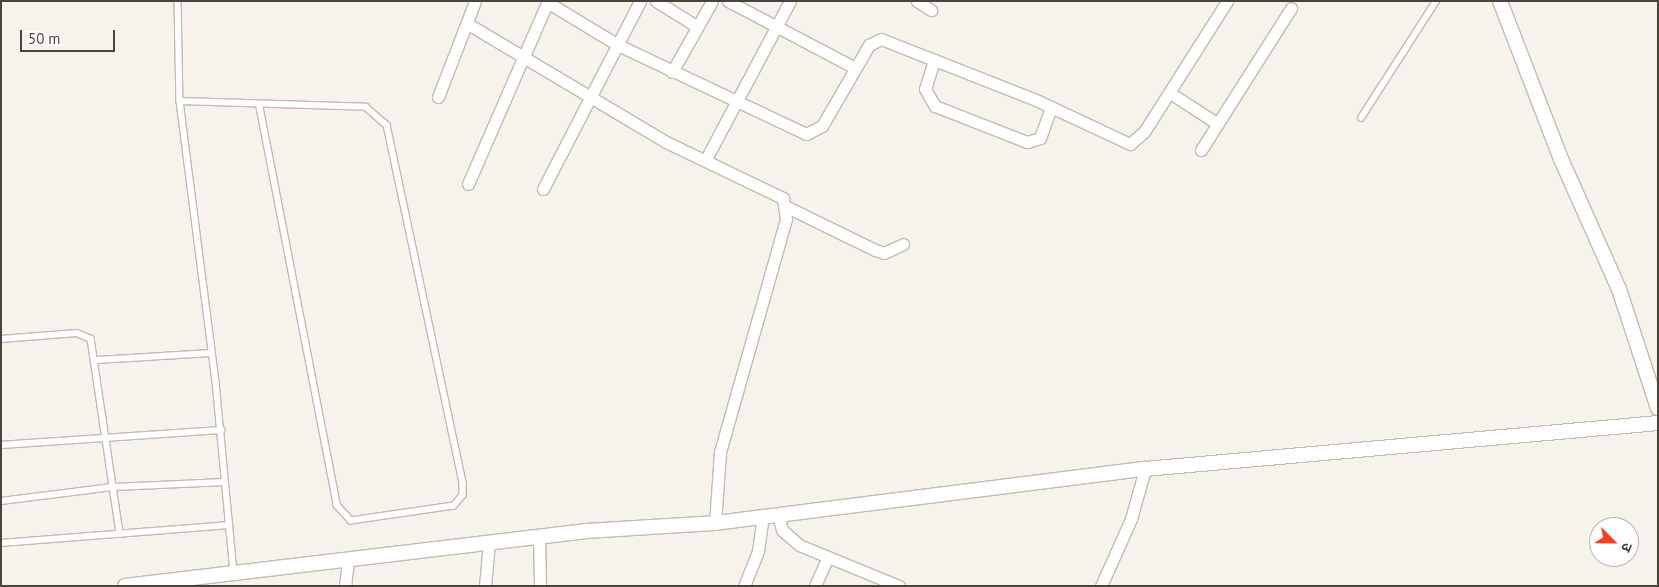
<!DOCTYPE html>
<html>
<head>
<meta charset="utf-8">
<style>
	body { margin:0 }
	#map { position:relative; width:1659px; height:587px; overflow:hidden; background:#f6f3ec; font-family:"PT Sans","Noto Sans Devanagari",sans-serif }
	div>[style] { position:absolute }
	.roads { filter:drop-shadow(1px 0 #c2bbae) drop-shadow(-1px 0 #c2bbae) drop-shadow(0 1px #c2bbae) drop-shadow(0 -1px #c2bbae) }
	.service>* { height:5.5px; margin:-2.75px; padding:0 2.75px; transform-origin:2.75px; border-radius:2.75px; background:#fff }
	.minor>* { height:11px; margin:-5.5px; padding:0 5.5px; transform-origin:5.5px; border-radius:5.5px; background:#fff }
	.tertiary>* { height:14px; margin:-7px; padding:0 7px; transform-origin:7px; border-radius:7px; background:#fff }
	span { translate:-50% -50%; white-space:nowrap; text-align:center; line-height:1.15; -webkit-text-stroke:4.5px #fff; paint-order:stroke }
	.frame { position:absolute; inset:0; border:2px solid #4b4439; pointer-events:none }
	.north { position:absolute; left:1589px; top:517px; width:50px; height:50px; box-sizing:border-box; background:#fff; border:1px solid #b7b4b0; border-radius:50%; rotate:113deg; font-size:14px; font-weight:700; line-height:20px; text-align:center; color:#4b4439 }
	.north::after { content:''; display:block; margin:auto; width:18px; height:22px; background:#fc3f1d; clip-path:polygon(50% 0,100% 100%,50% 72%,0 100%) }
	.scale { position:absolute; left:20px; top:30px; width:95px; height:22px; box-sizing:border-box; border:2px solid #4b4439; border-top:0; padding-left:6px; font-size:15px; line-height:18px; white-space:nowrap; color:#4b4439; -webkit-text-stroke:4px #fff; paint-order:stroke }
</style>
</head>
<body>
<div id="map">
	<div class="roads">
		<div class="service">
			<i style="left:178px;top:1px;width:100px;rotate:88.9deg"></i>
			<i style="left:180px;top:101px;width:283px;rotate:82.7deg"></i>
			<i style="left:216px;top:382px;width:191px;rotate:84.6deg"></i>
			<i style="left:180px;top:101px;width:186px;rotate:1.8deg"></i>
			<i style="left:366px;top:107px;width:28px;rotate:41deg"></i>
			<i style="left:387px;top:125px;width:367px;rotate:78deg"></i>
			<i style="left:463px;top:484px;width:11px;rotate:90deg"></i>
			<i style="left:463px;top:495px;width:14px;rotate:129deg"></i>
			<i style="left:454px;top:506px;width:104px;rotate:171.7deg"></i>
			<i style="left:351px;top:521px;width:21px;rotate:-133deg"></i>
			<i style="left:337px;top:506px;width:409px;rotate:-101deg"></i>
			<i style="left:1361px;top:118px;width:139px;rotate:-57.3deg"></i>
			<i style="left:1px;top:339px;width:76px;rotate:-4.5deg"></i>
			<i style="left:77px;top:333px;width:15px;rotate:23deg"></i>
			<i style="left:91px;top:339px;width:197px;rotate:81.5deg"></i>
			<i style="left:96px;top:360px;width:116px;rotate:-3.5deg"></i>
			<i style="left:1px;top:445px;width:221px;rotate:-3.9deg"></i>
			<i style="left:1px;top:501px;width:114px;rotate:-7.1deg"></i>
			<i style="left:114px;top:487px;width:111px;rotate:-2.6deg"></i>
			<i style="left:1px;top:543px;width:229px;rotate:-4.5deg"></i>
		</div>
		<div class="minor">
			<i style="left:656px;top:1px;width:49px;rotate:31.8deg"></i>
			<i style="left:728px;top:1px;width:144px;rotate:27.8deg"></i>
			<i style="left:917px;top:1px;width:17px;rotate:33deg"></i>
			<i style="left:547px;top:2px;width:83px;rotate:31.2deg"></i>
			<i style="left:618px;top:45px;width:208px;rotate:25.3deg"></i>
			<i style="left:806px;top:134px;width:18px;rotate:-27deg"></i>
			<i style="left:822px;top:126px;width:94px;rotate:-59.9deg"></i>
			<i style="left:869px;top:45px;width:13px;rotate:-27deg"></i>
			<i style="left:881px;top:39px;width:167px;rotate:21.5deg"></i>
			<i style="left:1036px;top:100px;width:104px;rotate:25.1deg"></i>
			<i style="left:1130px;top:144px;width:18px;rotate:-41deg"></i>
			<i style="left:1144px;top:132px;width:155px;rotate:-57.6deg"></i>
			<i style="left:468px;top:24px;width:230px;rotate:30.8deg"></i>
			<i style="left:666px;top:142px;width:130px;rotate:25.6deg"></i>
			<i style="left:783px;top:198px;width:21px;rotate:82deg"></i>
			<i style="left:786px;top:219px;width:242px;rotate:105.8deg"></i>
			<i style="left:720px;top:452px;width:71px;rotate:94deg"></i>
			<i style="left:934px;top:60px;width:30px;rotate:107deg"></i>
			<i style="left:925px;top:89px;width:20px;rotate:60deg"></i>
			<i style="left:935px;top:106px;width:99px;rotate:21.4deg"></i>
			<i style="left:1027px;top:142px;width:14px;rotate:-17deg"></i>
			<i style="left:1040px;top:138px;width:33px;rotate:-70deg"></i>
			<i style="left:672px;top:72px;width:81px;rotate:-60.6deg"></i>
			<i style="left:1170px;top:93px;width:57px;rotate:32.9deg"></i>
			<i style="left:438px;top:97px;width:103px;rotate:-68.9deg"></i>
			<i style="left:1201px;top:150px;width:168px;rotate:-57.6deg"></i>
			<i style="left:706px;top:159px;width:179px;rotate:-62deg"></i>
			<i style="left:468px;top:184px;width:200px;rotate:-66.4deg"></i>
			<i style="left:543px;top:189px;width:212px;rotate:-62.7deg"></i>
			<i style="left:787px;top:207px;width:98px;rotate:26deg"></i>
			<i style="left:875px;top:250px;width:9px;rotate:18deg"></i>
			<i style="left:884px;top:253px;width:21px;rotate:-25deg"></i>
			<i style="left:778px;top:514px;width:16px;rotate:76deg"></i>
			<i style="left:782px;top:530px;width:23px;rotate:41deg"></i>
			<i style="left:799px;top:545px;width:108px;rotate:22.3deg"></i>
			<i style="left:539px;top:537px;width:49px;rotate:88.8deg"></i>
			<i style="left:345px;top:586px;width:26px;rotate:-83deg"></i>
			<i style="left:485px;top:586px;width:43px;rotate:-84.7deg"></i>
			<i style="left:744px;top:586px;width:38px;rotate:-68deg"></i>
			<i style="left:758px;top:551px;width:35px;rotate:-82deg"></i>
			<i style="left:815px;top:586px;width:30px;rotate:-66deg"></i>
			<i style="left:1101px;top:586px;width:73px;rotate:-65.9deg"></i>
			<i style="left:1131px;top:519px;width:52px;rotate:-74.4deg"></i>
		</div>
		<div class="tertiary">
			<i style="left:1500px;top:1px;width:169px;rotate:68.9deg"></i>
			<i style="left:1561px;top:159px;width:142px;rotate:66deg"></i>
			<i style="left:1619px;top:289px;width:125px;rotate:71.9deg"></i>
			<i style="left:125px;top:586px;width:463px;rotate:-6.8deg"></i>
			<i style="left:585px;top:531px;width:130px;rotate:-3.5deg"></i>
			<i style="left:715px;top:523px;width:433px;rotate:-7.2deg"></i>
			<i style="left:1145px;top:469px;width:515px;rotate:-5.12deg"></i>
		</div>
	</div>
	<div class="frame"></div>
	<div class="north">उ</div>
	<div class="scale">50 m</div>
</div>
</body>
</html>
